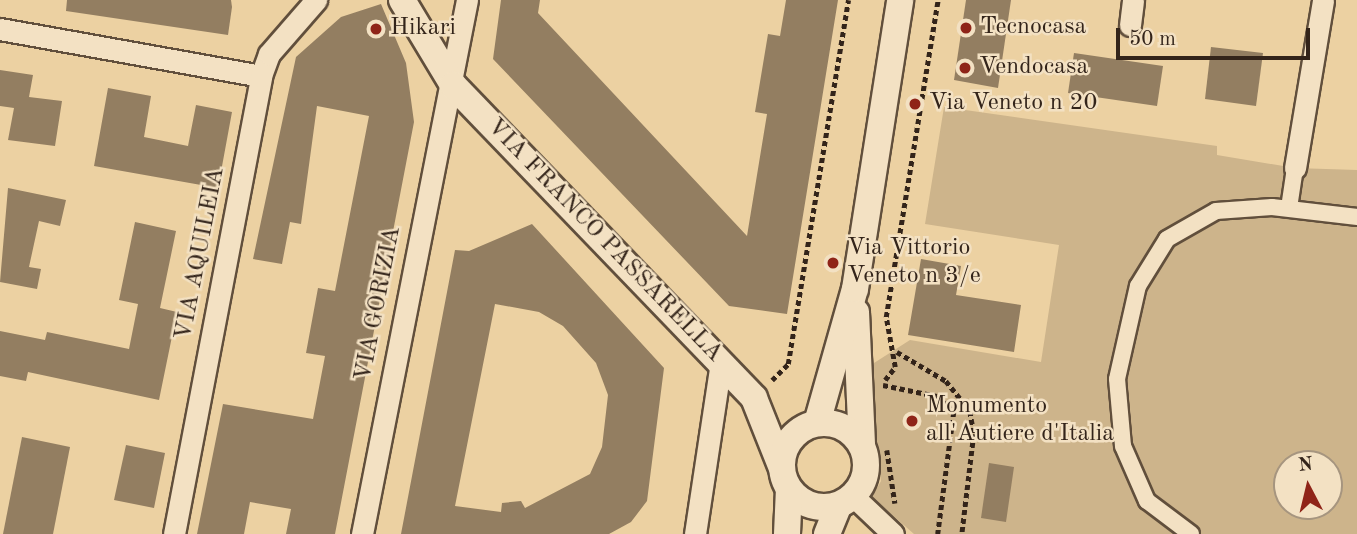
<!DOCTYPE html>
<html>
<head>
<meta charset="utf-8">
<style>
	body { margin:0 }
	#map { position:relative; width:1357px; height:534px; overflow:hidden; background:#ecd1a2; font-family:"Old Standard TT",serif }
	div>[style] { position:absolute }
	.green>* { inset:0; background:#cdb48b }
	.building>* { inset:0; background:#937e61 }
	.path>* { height:4.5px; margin-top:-2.25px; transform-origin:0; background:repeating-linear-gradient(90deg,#33241a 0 5px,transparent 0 8.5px) }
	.roads { filter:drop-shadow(2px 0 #614f3c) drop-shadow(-2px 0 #614f3c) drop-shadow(0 2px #614f3c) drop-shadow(0 -2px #614f3c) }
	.pedestrian>* { height:16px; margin:-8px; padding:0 8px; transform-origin:8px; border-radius:8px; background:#f3e1c3 }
	.minor>* { height:21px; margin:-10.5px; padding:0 10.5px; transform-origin:10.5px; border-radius:10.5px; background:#f3e1c3 }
	.tertiary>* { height:26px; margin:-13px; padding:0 13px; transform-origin:13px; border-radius:13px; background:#f3e1c3 }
	.tertiary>.ring { margin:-13px; padding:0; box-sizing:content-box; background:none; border:26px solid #f3e1c3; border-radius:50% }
	.dots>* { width:19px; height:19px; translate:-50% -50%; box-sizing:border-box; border:4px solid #f3e1c3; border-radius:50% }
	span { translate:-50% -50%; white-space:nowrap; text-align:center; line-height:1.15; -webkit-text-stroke:5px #f3e1c3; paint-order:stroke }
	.poi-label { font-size:24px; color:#33241a }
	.left { translate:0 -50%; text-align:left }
	.street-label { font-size:24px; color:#33241a }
	.north { position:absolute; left:1273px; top:450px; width:70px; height:70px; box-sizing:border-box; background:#f3e1c3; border:2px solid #a6957f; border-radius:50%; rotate:353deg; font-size:19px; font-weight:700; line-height:28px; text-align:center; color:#33241a }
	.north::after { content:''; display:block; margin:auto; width:24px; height:32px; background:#8f2418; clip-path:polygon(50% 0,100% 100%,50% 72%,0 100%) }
	.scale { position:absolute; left:1116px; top:28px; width:194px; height:32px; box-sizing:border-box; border:4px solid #33241a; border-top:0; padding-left:9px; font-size:21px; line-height:24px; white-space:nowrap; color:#33241a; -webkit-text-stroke:5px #f3e1c3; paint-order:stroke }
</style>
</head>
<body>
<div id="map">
	<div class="green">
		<i style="clip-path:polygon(evenodd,944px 107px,1217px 146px,1217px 155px,1295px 168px,1357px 170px,1357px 534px,914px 534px,872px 497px,881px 481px,868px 396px,874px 363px,910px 340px,1041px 362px,1059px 245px,925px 224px,944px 107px,1287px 464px,1329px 464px,1329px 506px,1287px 506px,1287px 464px)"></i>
	</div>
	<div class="building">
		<i style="clip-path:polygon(67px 0,231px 0,232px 7px,228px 35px,66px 11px)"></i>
		<i style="clip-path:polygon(501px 0,540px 0,538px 13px,747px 236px,767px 114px,755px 112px,768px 34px,780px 36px,786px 0,838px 0,787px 314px,729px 306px,493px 59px)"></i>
		<i style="clip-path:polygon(966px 0,1011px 0,998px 88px,954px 80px)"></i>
		<i style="clip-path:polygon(381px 4px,406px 63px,414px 122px,335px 534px,286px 534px,291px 509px,250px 502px,244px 534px,197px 534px,223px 404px,313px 419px,325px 356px,306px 353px,318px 288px,335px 291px,369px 116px,317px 106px,301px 224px,290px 222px,282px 264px,253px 259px,296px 57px,341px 17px)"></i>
		<i style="clip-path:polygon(1211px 47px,1263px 53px,1256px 106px,1205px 99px)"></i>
		<i style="clip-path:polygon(1074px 53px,1163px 66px,1157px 106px,1068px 93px)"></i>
		<i style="clip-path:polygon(0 70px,33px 75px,29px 97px,62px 101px,55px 146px,8px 140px,14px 108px,0 106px)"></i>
		<i style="clip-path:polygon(108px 88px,151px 96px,144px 137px,188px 146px,196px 105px,232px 112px,218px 188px,94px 166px)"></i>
		<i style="clip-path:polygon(8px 188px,66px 200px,60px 226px,39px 221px,29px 267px,41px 269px,37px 289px,0 282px)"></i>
		<i style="clip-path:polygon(135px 222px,176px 231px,160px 308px,177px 312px,159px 400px,28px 372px,26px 381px,0 376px,0 331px,45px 340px,47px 332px,129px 349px,138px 304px,119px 300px)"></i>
		<i style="clip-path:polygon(evenodd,532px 224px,664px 368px,647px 501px,631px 522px,609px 534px,401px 534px,455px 250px,469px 251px,532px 224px,495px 304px,539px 312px,563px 326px,596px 363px,608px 395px,602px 447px,590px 474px,525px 508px,521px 501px,502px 503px,501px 512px,455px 506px,495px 304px)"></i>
		<i style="clip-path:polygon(921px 259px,961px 266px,956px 295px,1021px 305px,1014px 352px,908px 335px)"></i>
		<i style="clip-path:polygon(22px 437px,70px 447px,53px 534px,3px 534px)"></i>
		<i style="clip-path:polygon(126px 445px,165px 453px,154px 508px,114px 500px)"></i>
		<i style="clip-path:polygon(989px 463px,1014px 467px,1006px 522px,981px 518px)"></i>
	</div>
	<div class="path">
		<i style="left:897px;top:352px;width:57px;rotate:30.6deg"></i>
		<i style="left:946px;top:381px;width:38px;rotate:51deg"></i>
		<i style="left:970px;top:411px;width:23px;rotate:80deg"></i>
		<i style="left:974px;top:434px;width:101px;rotate:96.8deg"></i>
		<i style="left:772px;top:380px;width:23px;rotate:-45deg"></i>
		<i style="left:788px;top:364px;width:369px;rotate:-80.6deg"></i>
		<i style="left:885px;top:380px;width:16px;rotate:-52deg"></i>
		<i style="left:895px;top:367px;width:51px;rotate:-100.2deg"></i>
		<i style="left:886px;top:317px;width:321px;rotate:-80.7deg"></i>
		<i style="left:883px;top:385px;width:55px;rotate:11.5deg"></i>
		<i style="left:937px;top:396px;width:23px;rotate:43deg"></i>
		<i style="left:954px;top:412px;width:123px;rotate:97.5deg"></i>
		<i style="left:887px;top:450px;width:54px;rotate:81.4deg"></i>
	</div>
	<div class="roads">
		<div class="pedestrian">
			<i style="left:1289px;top:208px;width:40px;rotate:-81.5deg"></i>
			<i style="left:1191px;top:534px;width:55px;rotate:-143.1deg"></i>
			<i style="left:1147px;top:501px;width:60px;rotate:-113.6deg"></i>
			<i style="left:1123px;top:446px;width:67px;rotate:-95.1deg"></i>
			<i style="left:1117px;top:379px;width:95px;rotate:-77.3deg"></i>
			<i style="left:1138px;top:286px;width:55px;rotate:-58.3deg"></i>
			<i style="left:1167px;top:239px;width:56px;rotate:-29.7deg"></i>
			<i style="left:1216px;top:211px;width:56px;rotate:-4.1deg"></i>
			<i style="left:1272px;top:207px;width:86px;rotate:6.7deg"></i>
		</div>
		<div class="minor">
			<i style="left:1130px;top:25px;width:25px;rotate:-83deg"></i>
			<i style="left:0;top:29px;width:265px;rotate:10.2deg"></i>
			<i style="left:1295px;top:168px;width:170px;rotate:-80.5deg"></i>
			<i style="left:853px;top:496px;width:55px;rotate:43.5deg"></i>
			<i style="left:174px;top:534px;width:466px;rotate:-79.2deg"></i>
			<i style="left:261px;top:76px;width:23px;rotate:-70deg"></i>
			<i style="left:269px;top:54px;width:72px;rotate:-49deg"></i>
			<i style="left:362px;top:534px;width:544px;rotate:-78.88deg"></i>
			<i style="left:695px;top:534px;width:173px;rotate:-81.4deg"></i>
		</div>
		<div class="tertiary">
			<i style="left:402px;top:0;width:99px;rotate:59deg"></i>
			<i style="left:453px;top:85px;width:434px;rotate:46.1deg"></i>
			<i style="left:754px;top:398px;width:73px;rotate:68.3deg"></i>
			<i style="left:856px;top:312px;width:133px;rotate:87.4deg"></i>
			<i class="ring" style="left:782px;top:423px;width:58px;height:58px"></i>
			<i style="left:817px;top:423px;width:139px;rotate:-74.2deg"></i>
			<i style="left:855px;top:289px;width:292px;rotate:-81.1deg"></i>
			<i style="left:787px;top:534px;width:45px;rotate:-87.5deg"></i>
			<i style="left:827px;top:534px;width:31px;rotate:-68deg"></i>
		</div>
	</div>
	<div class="dots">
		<i style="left:966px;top:28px;background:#8f2418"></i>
		<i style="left:376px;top:29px;background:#8f2418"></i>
		<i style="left:965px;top:68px;background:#8f2418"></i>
		<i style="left:915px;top:104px;background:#8f2418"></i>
		<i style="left:833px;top:263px;background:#8f2418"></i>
		<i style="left:912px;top:421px;background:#8f2418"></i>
	</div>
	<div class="poi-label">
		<span class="left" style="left:980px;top:28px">Tecnocasa</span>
		<span class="left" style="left:390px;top:29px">Hikari</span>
		<span class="left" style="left:979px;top:68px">Vendocasa</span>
		<span class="left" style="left:929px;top:104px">Via Veneto n 20</span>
		<span class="left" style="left:847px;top:263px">Via Vittorio<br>Veneto n 3/e</span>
		<span class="left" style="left:926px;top:421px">Monumento<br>all'Autiere d'Italia</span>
	</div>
	<div class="street-label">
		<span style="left:604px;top:241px;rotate:46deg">VIA FRANCO PASSARELLA</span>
		<span style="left:201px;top:254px;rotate:-79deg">VIA AQUILEIA</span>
		<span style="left:379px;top:304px;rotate:-79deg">VIA GORIZIA</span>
	</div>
	<div class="north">N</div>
	<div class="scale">50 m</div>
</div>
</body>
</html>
